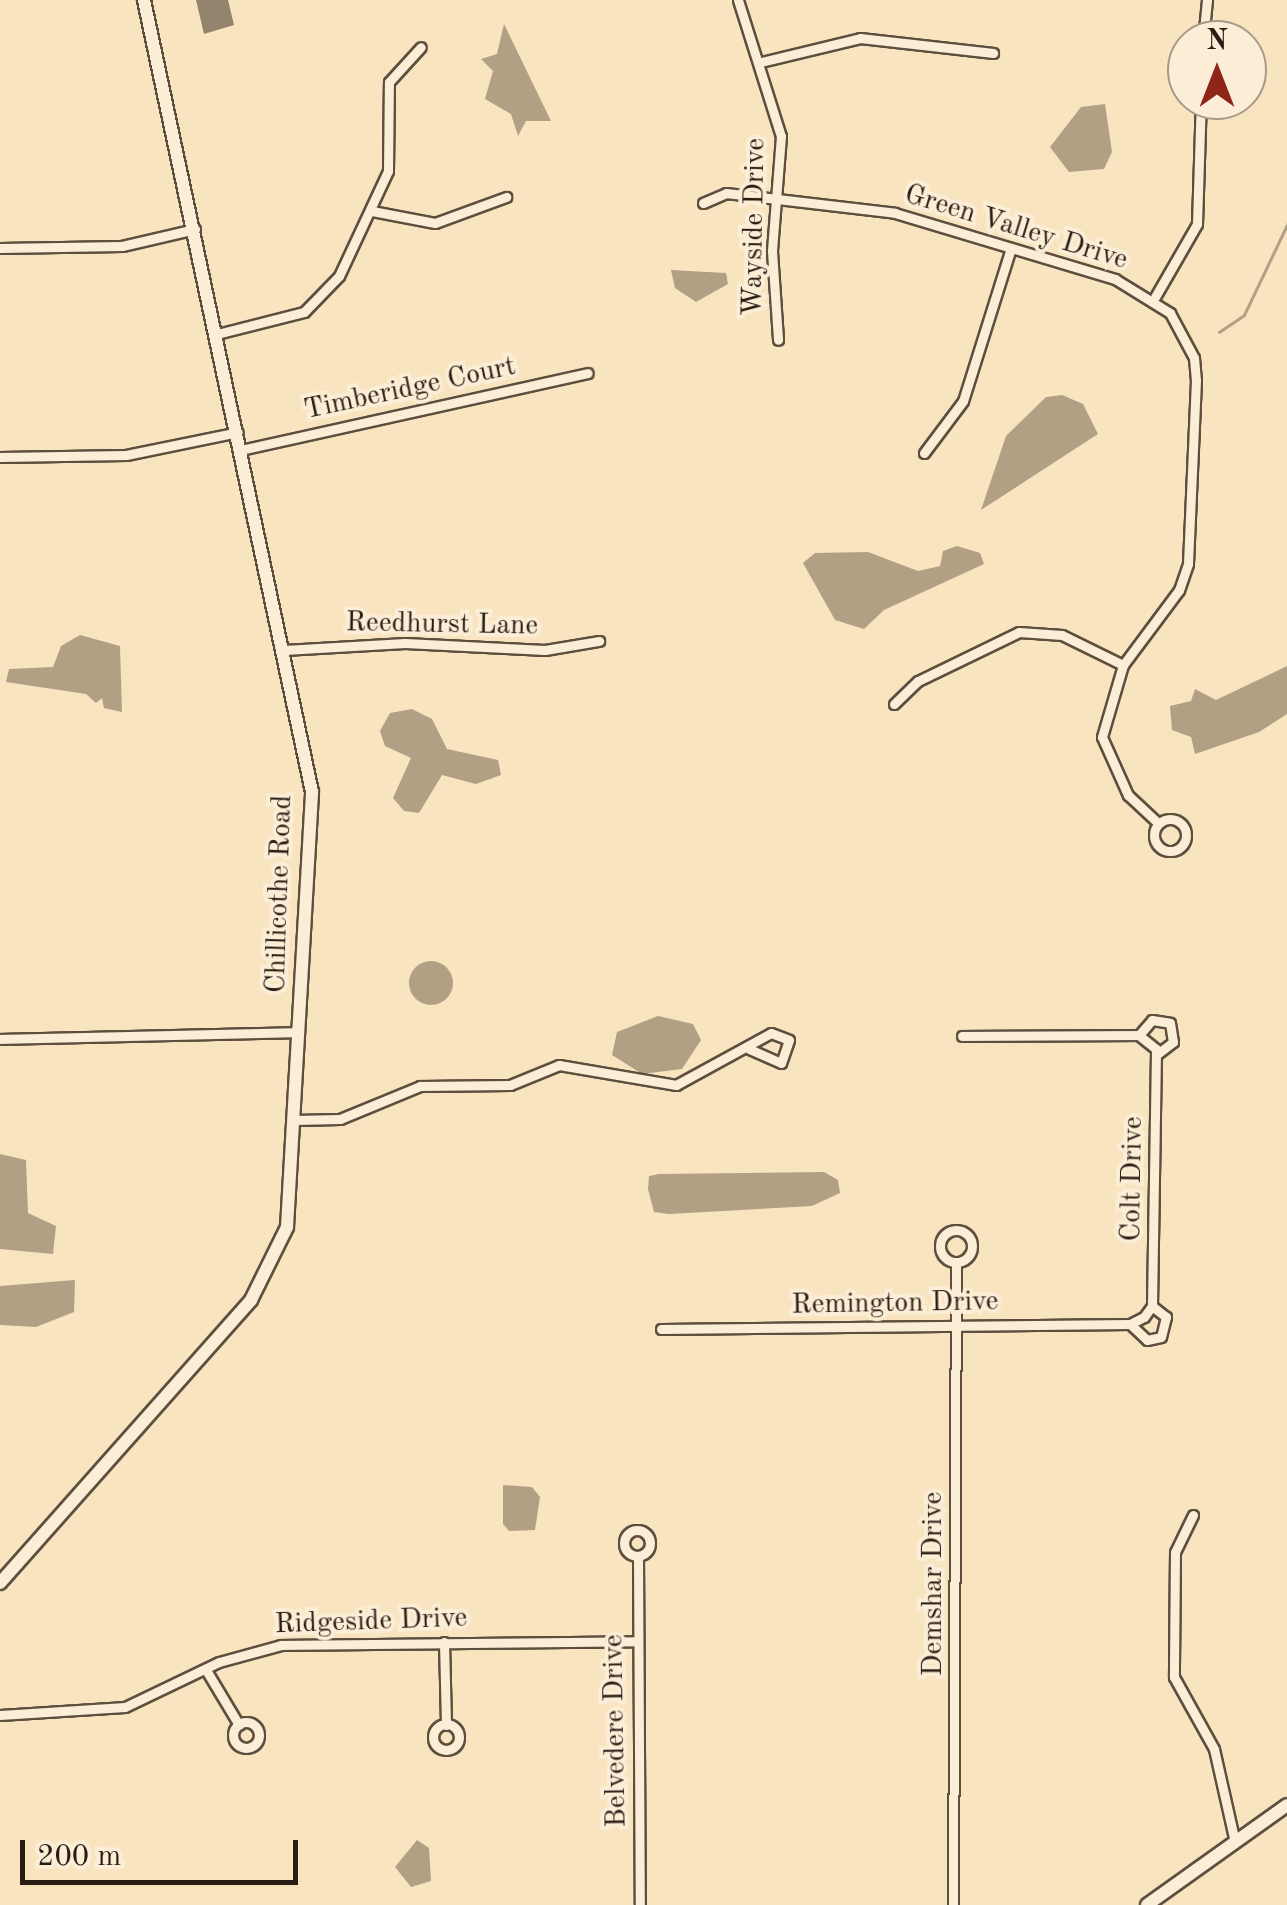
<!DOCTYPE html>
<html>
<head>
<meta charset="utf-8">
<style>
	body { margin:0 }
	#map { position:relative; width:1287px; height:1905px; overflow:hidden; background:#f9e4c0; font-family:"Old Standard TT",serif }
	div>[style] { position:absolute }
	.water>* { inset:0; background:#b2a085 }
	.round { border-radius:50% }
	.stream>* { height:2.5px; margin:-1.25px; padding:0 1.25px; transform-origin:1.25px; border-radius:1.25px; background:#b2a085 }
	.building>* { inset:0; background:#95846d }
	.roads { filter:drop-shadow(2px 0 #5d4f3e) drop-shadow(-2px 0 #5d4f3e) drop-shadow(0 2px #5d4f3e) drop-shadow(0 -2px #5d4f3e) }
	.street>* { height:9px; margin:-4.5px; padding:0 4.5px; transform-origin:4.5px; border-radius:4.5px; background:#fbedd6 }
	.street>.ring { margin:-4.5px; padding:0; box-sizing:content-box; background:none; border:9px solid #fbedd6; border-radius:50% }
	.secondary>* { height:12px; margin:-6px; padding:0 6px; transform-origin:6px; border-radius:6px; background:#fbedd6 }
	span { translate:-50% -50%; white-space:nowrap; text-align:center; line-height:1.15; -webkit-text-stroke:8px #fbedd6; paint-order:stroke }
	.street-label { font-size:28px; color:#291d13 }
	.north { position:absolute; left:1167px; top:20px; width:100px; height:100px; box-sizing:border-box; background:#fbedd6; border:2px solid #a79a88; border-radius:50%; rotate:0deg; font-size:28px; font-weight:700; line-height:40px; text-align:center; color:#291d13 }
	.north::after { content:''; display:block; margin:auto; width:35px; height:45px; background:#8f2418; clip-path:polygon(50% 0,100% 100%,50% 72%,0 100%) }
	.scale { position:absolute; left:20px; top:1840px; width:278px; height:45px; box-sizing:border-box; border:5px solid #291d13; border-top:0; padding-left:12px; font-size:30px; line-height:35px; white-space:nowrap; color:#291d13; -webkit-text-stroke:8px #fbedd6; paint-order:stroke }
</style>
</head>
<body>
<div id="map">
	<div class="water">
		<i style="clip-path:polygon(504px 24px,551px 121px,526px 121px,518px 136px,511px 114px,485px 99px,493px 71px,481px 59px,497px 54px)"></i>
		<i style="clip-path:polygon(1105px 104px,1112px 152px,1104px 169px,1069px 172px,1050px 147px,1081px 107px)"></i>
		<i style="clip-path:polygon(671px 270px,726px 273px,728px 284px,696px 302px,675px 288px)"></i>
		<i style="clip-path:polygon(1062px 395px,1083px 404px,1098px 434px,981px 510px,1006px 436px,1046px 397px)"></i>
		<i style="clip-path:polygon(957px 546px,980px 553px,984px 564px,884px 610px,864px 629px,835px 620px,803px 563px,815px 553px,868px 552px,918px 571px,940px 566px,943px 551px)"></i>
		<i style="clip-path:polygon(80px 635px,120px 646px,122px 712px,104px 708px,102px 698px,96px 703px,86px 694px,6px 682px,9px 669px,53px 667px,61px 646px)"></i>
		<i style="clip-path:polygon(1287px 666px,1287px 714px,1259px 732px,1195px 754px,1191px 737px,1172px 730px,1170px 706px,1191px 701px,1195px 689px,1216px 700px)"></i>
		<i style="clip-path:polygon(412px 709px,432px 719px,447px 749px,498px 760px,501px 775px,476px 784px,442px 775px,419px 813px,404px 811px,393px 798px,411px 758px,385px 746px,380px 731px,390px 713px)"></i>
		<i class="round" style="left:409px;top:961px;width:44px;height:44px"></i>
		<i style="clip-path:polygon(658px 1016px,693px 1024px,701px 1040px,682px 1069px,642px 1074px,612px 1055px,617px 1032px)"></i>
		<i style="clip-path:polygon(0 1154px,26px 1160px,28px 1213px,56px 1226px,53px 1254px,0 1249px)"></i>
		<i style="clip-path:polygon(824px 1172px,838px 1180px,840px 1193px,812px 1206px,669px 1214px,654px 1212px,648px 1189px,649px 1176px,659px 1174px)"></i>
		<i style="clip-path:polygon(75px 1280px,74px 1312px,36px 1327px,0 1325px,0 1286px)"></i>
		<i style="clip-path:polygon(503px 1485px,532px 1487px,540px 1497px,535px 1530px,509px 1531px,503px 1524px)"></i>
		<i style="clip-path:polygon(417px 1840px,429px 1848px,431px 1881px,411px 1887px,395px 1867px)"></i>
	</div>
	<div class="stream">
		<i style="left:1219px;top:332px;width:30px;rotate:-34deg"></i>
		<i style="left:1244px;top:315px;width:100px;rotate:-64.5deg"></i>
	</div>
	<div class="building">
		<i style="clip-path:polygon(196px 0,228px 0,234px 25px,204px 34px)"></i>
	</div>
	<div class="roads">
		<div class="street">
			<i style="left:738px;top:0;width:143px;rotate:72.5deg"></i>
			<i style="left:781px;top:136px;width:115px;rotate:94.5deg"></i>
			<i style="left:772px;top:251px;width:89px;rotate:86.1deg"></i>
			<i style="left:1203px;top:40px;width:40px;rotate:-84.3deg"></i>
			<i style="left:761px;top:62px;width:102px;rotate:-13.6deg"></i>
			<i style="left:860px;top:38px;width:134px;rotate:6.4deg"></i>
			<i style="left:703px;top:203px;width:25px;rotate:-23deg"></i>
			<i style="left:726px;top:193px;width:170px;rotate:6.7deg"></i>
			<i style="left:895px;top:213px;width:230px;rotate:16.7deg"></i>
			<i style="left:1115px;top:279px;width:65px;rotate:31.7deg"></i>
			<i style="left:1170px;top:313px;width:51px;rotate:61.9deg"></i>
			<i style="left:1194px;top:358px;width:22px;rotate:85deg"></i>
			<i style="left:1196px;top:380px;width:184px;rotate:92.5deg"></i>
			<i style="left:1188px;top:564px;width:28px;rotate:109deg"></i>
			<i style="left:1179px;top:590px;width:94px;rotate:126.7deg"></i>
			<i style="left:1123px;top:665px;width:75px;rotate:106.3deg"></i>
			<i style="left:1102px;top:737px;width:64px;rotate:65.9deg"></i>
			<i style="left:1128px;top:795px;width:41px;rotate:43deg"></i>
			<i style="left:372px;top:211px;width:64px;rotate:10.8deg"></i>
			<i style="left:435px;top:223px;width:76px;rotate:-20.1deg"></i>
			<i style="left:0;top:248px;width:122px;rotate:-0.9deg"></i>
			<i style="left:122px;top:246px;width:75px;rotate:-13.1deg"></i>
			<i style="left:1155px;top:297px;width:84px;rotate:-60.1deg"></i>
			<i style="left:1197px;top:224px;width:124px;rotate:-88.2deg"></i>
			<i style="left:217px;top:334px;width:90px;rotate:-14.2deg"></i>
			<i style="left:304px;top:312px;width:50px;rotate:-45.8deg"></i>
			<i style="left:339px;top:276px;width:116px;rotate:-65deg"></i>
			<i style="left:388px;top:171px;width:89px;rotate:-89.4deg"></i>
			<i style="left:389px;top:82px;width:47px;rotate:-47.6deg"></i>
			<i style="left:241px;top:450px;width:355px;rotate:-12.5deg"></i>
			<i style="left:924px;top:453px;width:65px;rotate:-53.1deg"></i>
			<i style="left:963px;top:401px;width:160px;rotate:-72.6deg"></i>
			<i style="left:0;top:457px;width:126px;rotate:-0.9deg"></i>
			<i style="left:126px;top:455px;width:114px;rotate:-11.6deg"></i>
			<i style="left:284px;top:650px;width:121px;rotate:-3.3deg"></i>
			<i style="left:405px;top:643px;width:140px;rotate:2.9deg"></i>
			<i style="left:545px;top:650px;width:55px;rotate:-9.5deg"></i>
			<i style="left:894px;top:704px;width:33px;rotate:-44deg"></i>
			<i style="left:918px;top:681px;width:112px;rotate:-25.9deg"></i>
			<i style="left:1019px;top:632px;width:43px;rotate:4deg"></i>
			<i style="left:1062px;top:635px;width:68px;rotate:26.2deg"></i>
			<i class="ring" style="left:1154px;top:819px;width:23px;height:23px"></i>
			<i style="left:1139px;top:1035px;width:20px;rotate:-49deg"></i>
			<i style="left:1152px;top:1020px;width:18px;rotate:9deg"></i>
			<i style="left:1170px;top:1023px;width:19px;rotate:81deg"></i>
			<i style="left:1173px;top:1042px;width:20px;rotate:143deg"></i>
			<i style="left:0;top:1039px;width:299px;rotate:-1.3deg"></i>
			<i style="left:294px;top:1120px;width:46px;rotate:-1.2deg"></i>
			<i style="left:340px;top:1119px;width:87px;rotate:-22.4deg"></i>
			<i style="left:420px;top:1086px;width:90px;rotate:-0.6deg"></i>
			<i style="left:510px;top:1085px;width:53px;rotate:-22.2deg"></i>
			<i style="left:559px;top:1065px;width:119px;rotate:9.7deg"></i>
			<i style="left:676px;top:1085px;width:108px;rotate:-28.7deg"></i>
			<i style="left:771px;top:1033px;width:19px;rotate:21deg"></i>
			<i style="left:789px;top:1040px;width:24px;rotate:109deg"></i>
			<i style="left:781px;top:1063px;width:35px;rotate:-156deg"></i>
			<i class="ring" style="left:940px;top:1230px;width:23px;height:23px"></i>
			<i style="left:1130px;top:1324px;width:23px;rotate:43deg"></i>
			<i style="left:1147px;top:1340px;width:14px;rotate:-12deg"></i>
			<i style="left:1161px;top:1337px;width:21px;rotate:-76deg"></i>
			<i style="left:1166px;top:1317px;width:18px;rotate:-142deg"></i>
			<i style="left:661px;top:1329px;width:469px;rotate:-0.6deg"></i>
			<i style="left:1130px;top:1324px;width:16px;rotate:-27deg"></i>
			<i style="left:1144px;top:1317px;width:14px;rotate:-54deg"></i>
			<i style="left:1152px;top:1306px;width:257px;rotate:-89.1deg"></i>
			<i style="left:1156px;top:1049px;width:22px;rotate:-141deg"></i>
			<i style="left:1139px;top:1035px;width:177px;rotate:179.7deg"></i>
			<i style="left:1193px;top:1515px;width:41px;rotate:115.9deg"></i>
			<i style="left:1175px;top:1552px;width:125px;rotate:90.5deg"></i>
			<i style="left:1174px;top:1677px;width:82px;rotate:60.9deg"></i>
			<i style="left:1214px;top:1749px;width:95px;rotate:77.3deg"></i>
			<i class="ring" style="left:624px;top:1530px;width:17px;height:17px"></i>
			<i style="left:638px;top:1556px;width:349px;rotate:89.7deg"></i>
			<i style="left:444px;top:1642px;width:83px;rotate:88.6deg"></i>
			<i style="left:206px;top:1670px;width:64px;rotate:59deg"></i>
			<i style="left:0;top:1715px;width:125px;rotate:-3.7deg"></i>
			<i style="left:125px;top:1707px;width:104px;rotate:-25.6deg"></i>
			<i style="left:219px;top:1662px;width:64px;rotate:-15.3deg"></i>
			<i style="left:281px;top:1645px;width:356px;rotate:-0.6deg"></i>
			<i class="ring" style="left:233px;top:1722px;width:17px;height:17px"></i>
			<i class="ring" style="left:433px;top:1724px;width:17px;height:17px"></i>
			<i style="left:953px;top:1905px;width:641px;rotate:-89.73deg"></i>
		</div>
		<div class="secondary">
			<i style="left:0;top:1583px;width:378px;rotate:-48.4deg"></i>
			<i style="left:251px;top:1300px;width:81px;rotate:-63.7deg"></i>
			<i style="left:287px;top:1227px;width:436px;rotate:-86.7deg"></i>
			<i style="left:312px;top:792px;width:810px;rotate:-101.98deg"></i>
			<i style="left:1147px;top:1905px;width:172px;rotate:-35.5deg"></i>
		</div>
	</div>
	<div class="street-label">
		<span style="left:755px;top:227px;rotate:-89deg">Wayside Drive</span>
		<span style="left:1016px;top:228px;rotate:17deg">Green Valley Drive</span>
		<span style="left:410px;top:389px;rotate:-12deg">Timberidge Court</span>
		<span style="left:442px;top:625px;rotate:1deg">Reedhurst Lane</span>
		<span style="left:280px;top:894px;rotate:-88deg">Chillicothe Road</span>
		<span style="left:1133px;top:1179px;rotate:-89deg">Colt Drive</span>
		<span style="left:895px;top:1304px;rotate:-1deg">Remington Drive</span>
		<span style="left:934px;top:1584px;rotate:-90deg">Demshar Drive</span>
		<span style="left:371px;top:1622px;rotate:-2deg">Ridgeside Drive</span>
		<span style="left:616px;top:1731px;rotate:-91deg">Belvedere Drive</span>
	</div>
	<div class="north">N</div>
	<div class="scale">200 m</div>
</div>
</body>
</html>
